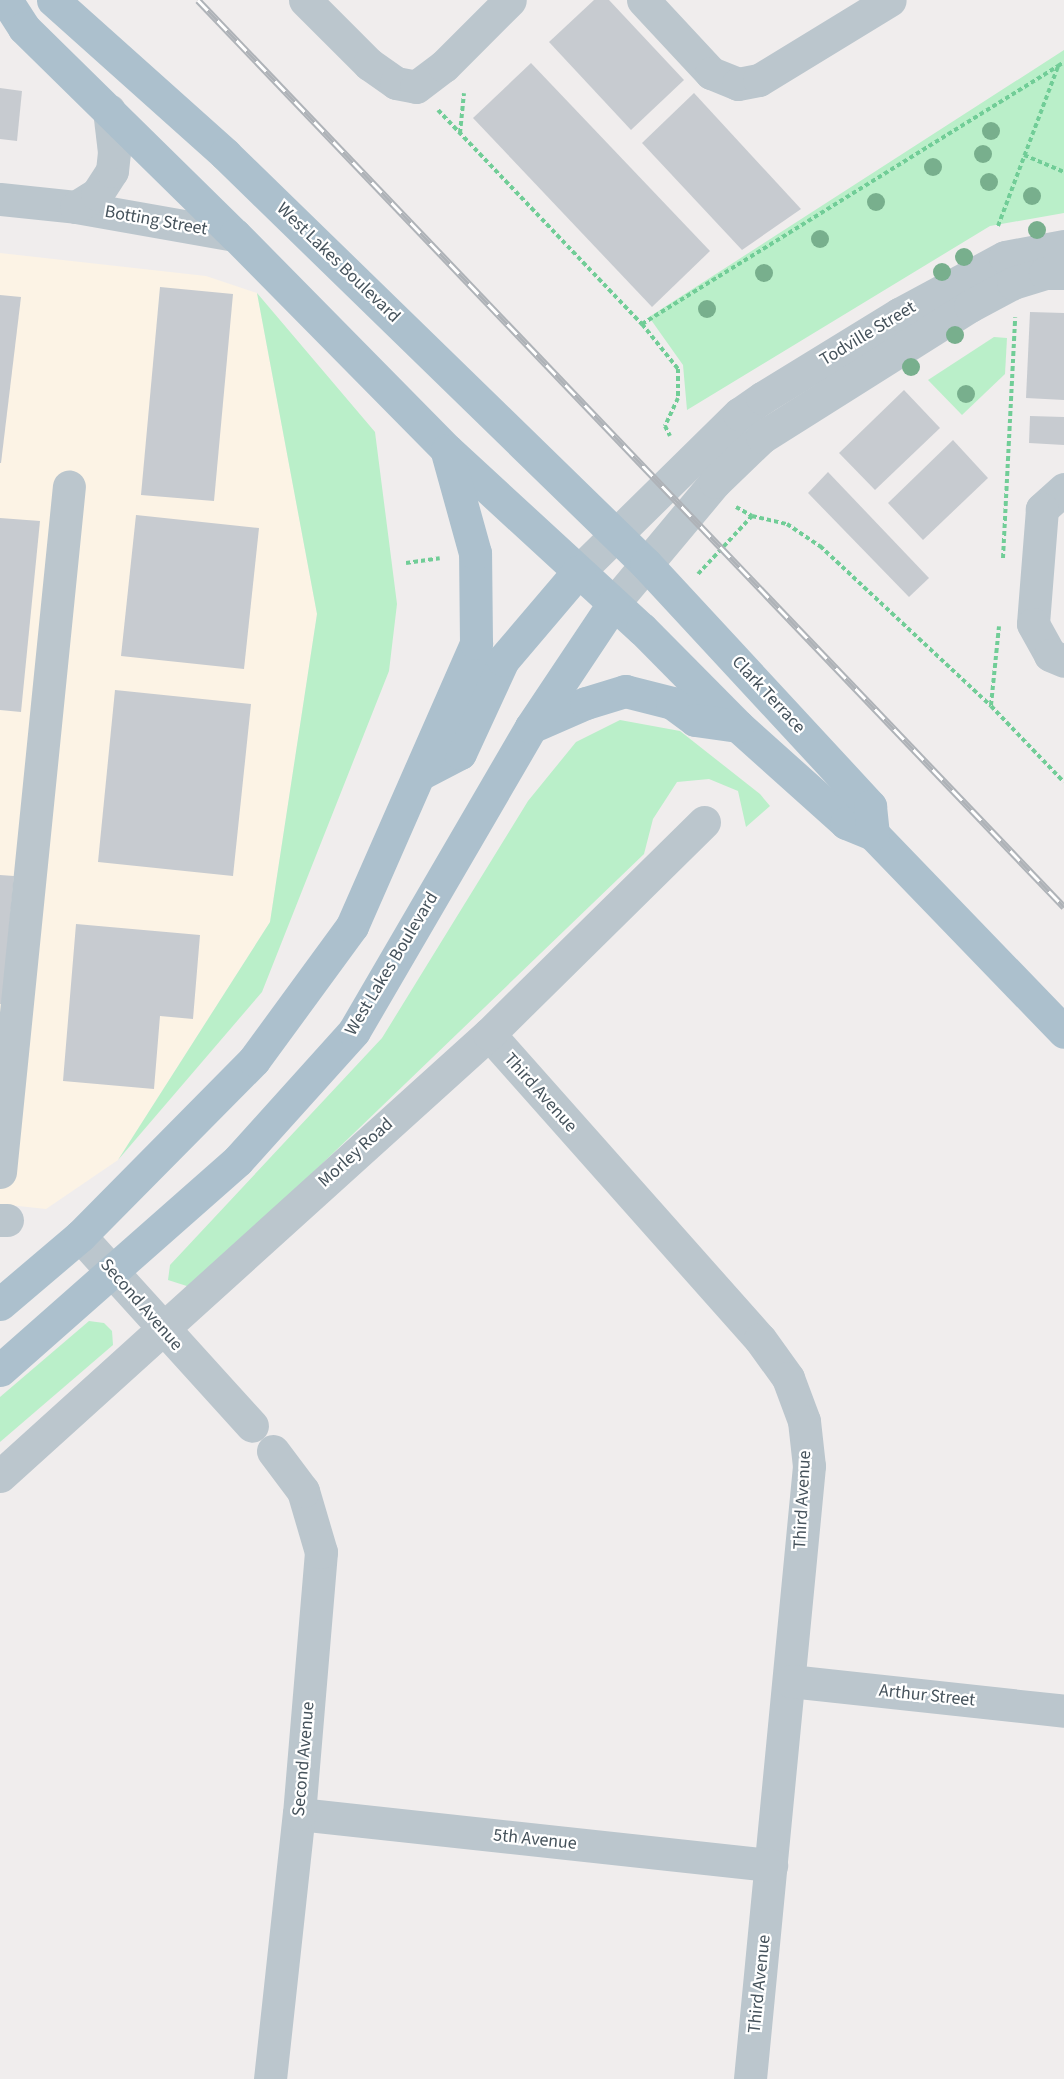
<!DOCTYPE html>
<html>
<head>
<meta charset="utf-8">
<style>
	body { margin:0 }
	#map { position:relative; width:1064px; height:2079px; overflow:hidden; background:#f0eded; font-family:"Source Sans 3",sans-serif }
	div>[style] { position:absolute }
	.commercial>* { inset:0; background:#fcf3e5 }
	.green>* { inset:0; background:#baefc9 }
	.building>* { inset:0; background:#c7cbd0 }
	.path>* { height:4px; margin-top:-2px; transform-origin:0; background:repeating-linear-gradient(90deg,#71cd97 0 4.5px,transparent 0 7.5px) }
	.minor>* { height:33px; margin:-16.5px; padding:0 16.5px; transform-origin:16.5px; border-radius:16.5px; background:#bbc6cd }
	.major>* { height:33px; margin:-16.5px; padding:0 16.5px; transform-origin:16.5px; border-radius:16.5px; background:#acc0cd }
	.rail>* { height:7px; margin-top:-3.5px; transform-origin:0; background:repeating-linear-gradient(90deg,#fff 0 14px,#afb3b8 0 28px); box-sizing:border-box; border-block:2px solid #afb3b8 }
	.trees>* { width:18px; height:18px; margin:-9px; border-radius:50%; background:#78af8d }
	span { translate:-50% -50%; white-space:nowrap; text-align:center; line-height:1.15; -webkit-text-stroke:4.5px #fff; paint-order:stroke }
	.street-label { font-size:18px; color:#45525b }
</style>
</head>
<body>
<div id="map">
	<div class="commercial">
		<i style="clip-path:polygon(0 253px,206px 276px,257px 293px,317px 614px,270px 922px,118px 1160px,46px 1209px,0 1204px)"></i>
	</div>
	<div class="green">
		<i style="clip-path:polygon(1064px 50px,1064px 213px,990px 226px,687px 410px,683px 365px,649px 317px)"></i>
		<i style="clip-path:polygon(257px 293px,375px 432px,397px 604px,389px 671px,262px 992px,118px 1160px,270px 922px,317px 614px)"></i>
		<i style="clip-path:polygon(994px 337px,1007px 338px,1005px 374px,962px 415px,928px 380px)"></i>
		<i style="clip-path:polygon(620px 720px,680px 731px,760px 794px,770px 806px,746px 827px,738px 791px,709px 779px,677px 782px,653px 819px,644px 854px,193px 1288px,168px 1280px,170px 1265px,382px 1038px,528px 801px,576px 742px)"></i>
		<i style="clip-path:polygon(89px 1321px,104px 1323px,112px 1331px,113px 1345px,0 1442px,0 1397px)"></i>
	</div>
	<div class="building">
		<i style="clip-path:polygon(594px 0,609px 0,684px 80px,631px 130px,549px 42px)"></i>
		<i style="clip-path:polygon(531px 63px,710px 251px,652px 307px,473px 118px)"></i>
		<i style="clip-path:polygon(0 88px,22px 91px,17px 141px,0 139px)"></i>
		<i style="clip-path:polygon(694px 93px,801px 209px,742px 250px,642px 143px)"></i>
		<i style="clip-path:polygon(160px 287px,233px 294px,214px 501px,141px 495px)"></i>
		<i style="clip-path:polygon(0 295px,21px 297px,1px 463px,0 463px)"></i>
		<i style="clip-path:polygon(1030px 312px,1064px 313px,1064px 400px,1026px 398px)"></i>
		<i style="clip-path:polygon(904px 390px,940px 428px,875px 490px,839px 453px)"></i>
		<i style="clip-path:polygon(1030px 416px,1064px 417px,1064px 445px,1029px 443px)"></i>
		<i style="clip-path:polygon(953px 440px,988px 478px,923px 540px,888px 503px)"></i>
		<i style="clip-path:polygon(828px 472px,929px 578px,909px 597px,808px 493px)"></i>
		<i style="clip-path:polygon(136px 515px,259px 528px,244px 669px,121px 656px)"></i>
		<i style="clip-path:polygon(0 518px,40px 521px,21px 712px,0 710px)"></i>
		<i style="clip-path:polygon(115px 690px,251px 704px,233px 876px,98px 862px)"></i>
		<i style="clip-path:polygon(0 875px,14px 876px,2px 1004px,0 1004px)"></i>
		<i style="clip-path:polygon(76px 924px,200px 935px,193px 1019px,160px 1016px,154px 1089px,63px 1081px)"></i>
	</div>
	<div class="path">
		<i style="left:438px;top:110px;width:296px;rotate:46.4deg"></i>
		<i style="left:642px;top:324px;width:58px;rotate:51.3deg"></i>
		<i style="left:678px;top:369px;width:29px;rotate:90deg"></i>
		<i style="left:678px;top:398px;width:31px;rotate:115deg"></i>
		<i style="left:665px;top:426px;width:11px;rotate:63deg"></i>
		<i style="left:460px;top:133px;width:40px;rotate:-84.3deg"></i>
		<i style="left:1024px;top:155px;width:43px;rotate:23deg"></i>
		<i style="left:998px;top:226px;width:171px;rotate:-69.4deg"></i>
		<i style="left:1058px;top:66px;width:7px;rotate:-34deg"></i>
		<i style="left:642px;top:324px;width:490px;rotate:-31.8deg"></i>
		<i style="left:736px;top:507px;width:18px;rotate:29deg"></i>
		<i style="left:752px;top:516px;width:36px;rotate:13deg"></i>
		<i style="left:787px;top:524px;width:40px;rotate:34deg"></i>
		<i style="left:820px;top:546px;width:234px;rotate:43.1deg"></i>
		<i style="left:991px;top:706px;width:105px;rotate:46.2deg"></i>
		<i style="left:1003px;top:558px;width:241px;rotate:-87.1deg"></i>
		<i style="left:406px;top:563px;width:34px;rotate:-8deg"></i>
		<i style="left:698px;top:574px;width:79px;rotate:-47deg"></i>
		<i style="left:991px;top:705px;width:79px;rotate:-84.2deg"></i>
	</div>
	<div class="minor">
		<i style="left:305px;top:0;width:91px;rotate:45deg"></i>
		<i style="left:369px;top:64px;width:33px;rotate:35deg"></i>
		<i style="left:396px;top:83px;width:20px;rotate:11deg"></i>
		<i style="left:416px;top:87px;width:35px;rotate:-37deg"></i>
		<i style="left:444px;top:66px;width:93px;rotate:-45deg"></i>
		<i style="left:643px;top:0;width:100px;rotate:47deg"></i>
		<i style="left:711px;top:73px;width:29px;rotate:22deg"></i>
		<i style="left:738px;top:84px;width:21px;rotate:-11deg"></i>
		<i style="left:759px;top:80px;width:153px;rotate:-31.4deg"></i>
		<i style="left:0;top:199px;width:76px;rotate:6deg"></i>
		<i style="left:76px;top:207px;width:161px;rotate:10deg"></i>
		<i style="left:76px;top:207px;width:25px;rotate:-32deg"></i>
		<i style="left:97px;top:194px;width:27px;rotate:-57deg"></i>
		<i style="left:112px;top:171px;width:19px;rotate:-84deg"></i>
		<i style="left:114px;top:152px;width:42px;rotate:-96.8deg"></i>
		<i style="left:1064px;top:489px;width:30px;rotate:138deg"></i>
		<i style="left:1042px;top:509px;width:115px;rotate:94.5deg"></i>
		<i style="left:1033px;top:624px;width:35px;rotate:61deg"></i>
		<i style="left:1050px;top:655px;width:15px;rotate:23deg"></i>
		<i style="left:578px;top:572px;width:226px;rotate:-44.5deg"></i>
		<i style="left:739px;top:414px;width:28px;rotate:-35deg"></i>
		<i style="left:762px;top:398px;width:161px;rotate:-31.5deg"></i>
		<i style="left:899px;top:314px;width:120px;rotate:-28.3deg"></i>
		<i style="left:1005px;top:257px;width:60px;rotate:-10.6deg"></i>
		<i style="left:613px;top:604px;width:159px;rotate:-50.1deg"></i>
		<i style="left:715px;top:482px;width:65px;rotate:-43.8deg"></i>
		<i style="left:762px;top:437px;width:246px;rotate:-32.2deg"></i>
		<i style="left:970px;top:306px;width:49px;rotate:-28.1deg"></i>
		<i style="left:1013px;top:283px;width:34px;rotate:-17deg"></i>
		<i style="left:1045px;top:273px;width:19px"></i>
		<i style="left:489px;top:1034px;width:408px;rotate:48.4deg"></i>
		<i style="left:760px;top:1339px;width:48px;rotate:54.3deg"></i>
		<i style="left:788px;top:1378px;width:46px;rotate:69.6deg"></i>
		<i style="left:804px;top:1421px;width:45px;rotate:83.7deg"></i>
		<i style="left:809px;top:1466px;width:616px;rotate:95.5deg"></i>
		<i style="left:0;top:1172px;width:689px;rotate:-84.26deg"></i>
		<i style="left:0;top:1220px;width:7px"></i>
		<i style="left:80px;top:1236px;width:256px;rotate:47.8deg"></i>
		<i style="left:0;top:1476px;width:659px;rotate:-42.11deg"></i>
		<i style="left:489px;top:1034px;width:302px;rotate:-44.6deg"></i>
		<i style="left:790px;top:1681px;width:276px;rotate:6.2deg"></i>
		<i style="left:299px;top:1814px;width:475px;rotate:6.2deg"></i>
		<i style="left:270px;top:2079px;width:267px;rotate:-83.8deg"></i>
		<i style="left:299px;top:1814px;width:263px;rotate:-85.2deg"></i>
		<i style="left:321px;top:1552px;width:64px;rotate:-106.4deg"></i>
		<i style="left:303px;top:1491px;width:50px;rotate:-126.9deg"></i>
	</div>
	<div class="major">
		<i style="left:6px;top:0;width:33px;rotate:57deg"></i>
		<i style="left:24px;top:28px;width:296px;rotate:44.5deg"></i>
		<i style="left:235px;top:235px;width:302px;rotate:45.4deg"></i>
		<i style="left:447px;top:450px;width:265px;rotate:42.6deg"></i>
		<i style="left:642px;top:629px;width:136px;rotate:45.3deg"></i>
		<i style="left:738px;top:726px;width:145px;rotate:41.9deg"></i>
		<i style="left:846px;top:823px;width:29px;rotate:22deg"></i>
		<i style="left:873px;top:834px;width:275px;rotate:46deg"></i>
		<i style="left:53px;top:0;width:231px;rotate:41.8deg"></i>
		<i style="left:225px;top:154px;width:588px;rotate:44.24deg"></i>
		<i style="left:646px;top:564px;width:330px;rotate:47.2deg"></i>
		<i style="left:870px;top:806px;width:28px;rotate:84deg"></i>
		<i style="left:531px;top:727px;width:60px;rotate:-23.6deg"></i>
		<i style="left:586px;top:703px;width:41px;rotate:-17.1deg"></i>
		<i style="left:625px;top:691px;width:49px;rotate:14.3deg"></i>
		<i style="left:672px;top:703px;width:29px;rotate:36deg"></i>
		<i style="left:695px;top:720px;width:43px;rotate:7.9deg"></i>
		<i style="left:420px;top:774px;width:45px;rotate:-27.7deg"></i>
		<i style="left:460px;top:753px;width:102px;rotate:-65.2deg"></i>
		<i style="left:503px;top:660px;width:116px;rotate:-49.6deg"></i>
		<i style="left:0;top:1304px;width:105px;rotate:-40.4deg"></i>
		<i style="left:80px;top:1236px;width:247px;rotate:-45.3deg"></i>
		<i style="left:254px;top:1060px;width:166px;rotate:-53.8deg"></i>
		<i style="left:352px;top:926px;width:309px;rotate:-66.3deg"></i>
		<i style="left:476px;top:643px;width:90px;rotate:-90.6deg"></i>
		<i style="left:475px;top:553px;width:105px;rotate:-105.5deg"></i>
		<i style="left:0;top:1370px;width:317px;rotate:-41.4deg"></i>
		<i style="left:238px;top:1160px;width:173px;rotate:-48deg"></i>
		<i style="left:354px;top:1031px;width:352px;rotate:-59.8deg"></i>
		<i style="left:531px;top:727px;width:148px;rotate:-56.3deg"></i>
	</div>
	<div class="rail">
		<i style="left:198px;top:0;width:1254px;rotate:46.32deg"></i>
	</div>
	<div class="trees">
		<i style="left:991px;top:131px"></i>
		<i style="left:983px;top:154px"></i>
		<i style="left:933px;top:167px"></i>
		<i style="left:989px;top:182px"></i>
		<i style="left:1032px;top:196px"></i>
		<i style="left:876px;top:202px"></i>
		<i style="left:1037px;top:230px"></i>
		<i style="left:820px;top:239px"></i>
		<i style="left:964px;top:257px"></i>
		<i style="left:942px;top:272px"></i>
		<i style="left:764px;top:273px"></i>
		<i style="left:707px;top:309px"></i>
		<i style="left:955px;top:335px"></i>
		<i style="left:911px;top:367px"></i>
		<i style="left:966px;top:394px"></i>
	</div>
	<div class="street-label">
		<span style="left:156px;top:221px;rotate:10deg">Botting Street</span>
		<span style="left:338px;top:263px;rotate:44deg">West Lakes Boulevard</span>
		<span style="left:868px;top:334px;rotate:-31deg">Todville Street</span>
		<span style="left:768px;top:695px;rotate:47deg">Clark Terrace</span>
		<span style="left:392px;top:964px;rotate:-59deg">West Lakes Boulevard</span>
		<span style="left:540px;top:1093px;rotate:48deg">Third Avenue</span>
		<span style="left:356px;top:1153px;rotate:-42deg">Morley Road</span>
		<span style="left:141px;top:1305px;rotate:49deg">Second Avenue</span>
		<span style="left:803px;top:1500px;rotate:-87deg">Third Avenue</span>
		<span style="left:927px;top:1696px;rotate:6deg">Arthur Street</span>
		<span style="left:304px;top:1759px;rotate:-85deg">Second Avenue</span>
		<span style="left:535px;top:1840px;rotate:6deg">5th Avenue</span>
		<span style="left:760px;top:1984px;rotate:-84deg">Third Avenue</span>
	</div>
</div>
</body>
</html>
